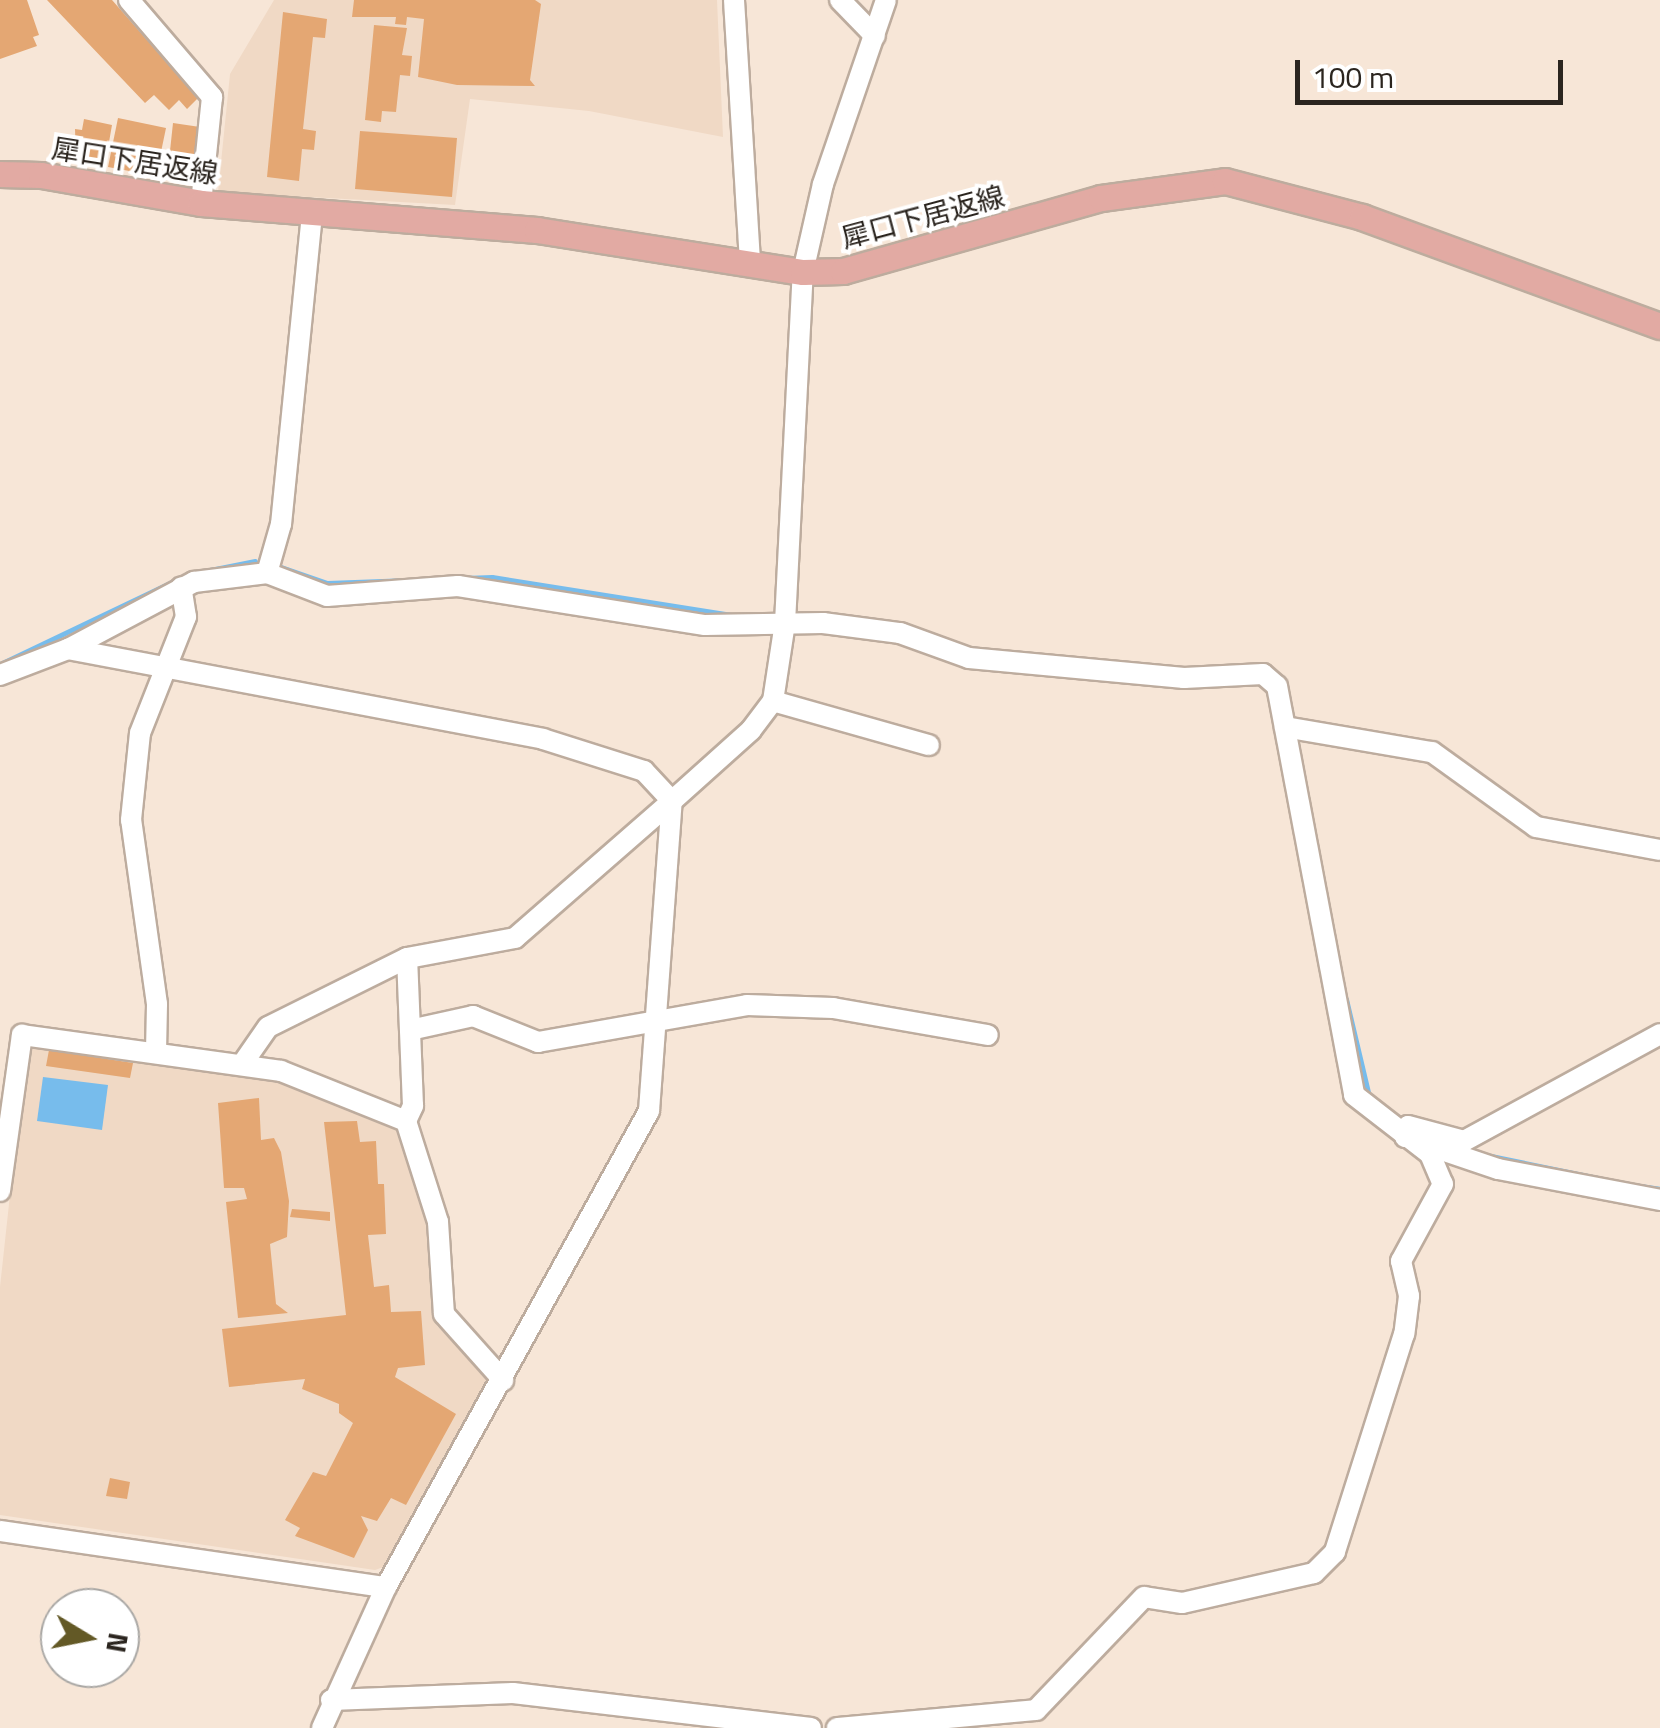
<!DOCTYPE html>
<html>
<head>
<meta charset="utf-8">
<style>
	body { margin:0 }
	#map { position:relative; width:1660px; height:1728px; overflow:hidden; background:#f7e6d7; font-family:"Titillium Web","Noto Sans JP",sans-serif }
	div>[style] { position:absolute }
	.built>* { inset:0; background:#f0d9c5 }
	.water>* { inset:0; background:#77bcec }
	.stream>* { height:5px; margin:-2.5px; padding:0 2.5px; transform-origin:2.5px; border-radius:2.5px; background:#77bcec }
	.building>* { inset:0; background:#e4a773 }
	.roads { filter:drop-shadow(2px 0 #bdac9e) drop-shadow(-2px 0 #bdac9e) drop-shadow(0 2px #bdac9e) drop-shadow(0 -2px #bdac9e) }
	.minor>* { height:20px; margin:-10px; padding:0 10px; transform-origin:10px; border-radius:10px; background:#fff }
	.major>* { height:25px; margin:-12.5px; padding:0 12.5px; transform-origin:12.5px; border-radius:12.5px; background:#e2aaa3 }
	span { translate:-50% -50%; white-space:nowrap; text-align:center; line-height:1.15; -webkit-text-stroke:8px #fff; paint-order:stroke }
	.street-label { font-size:28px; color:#2b251f }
	.north { position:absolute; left:40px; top:1588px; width:100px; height:100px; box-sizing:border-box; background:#fff; border:2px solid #aaa8a5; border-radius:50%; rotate:100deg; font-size:28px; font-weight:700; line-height:40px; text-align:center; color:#2b251f }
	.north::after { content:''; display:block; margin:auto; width:35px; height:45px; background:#635926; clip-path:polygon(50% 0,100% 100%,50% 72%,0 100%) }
	.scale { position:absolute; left:1295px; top:60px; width:268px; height:45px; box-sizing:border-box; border:5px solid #2b251f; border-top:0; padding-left:12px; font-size:30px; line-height:35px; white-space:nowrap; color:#2b251f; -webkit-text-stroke:8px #fff; paint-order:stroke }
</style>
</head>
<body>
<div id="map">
	<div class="built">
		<i style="clip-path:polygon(274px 0,717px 0,723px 137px,589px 111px,470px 99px,455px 205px,218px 192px,230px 74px)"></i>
		<i style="clip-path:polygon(35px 1042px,277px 1079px,400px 1129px,429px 1217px,437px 1326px,487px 1375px,488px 1391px,389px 1565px,375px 1570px,0 1515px,0 1287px,26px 1047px)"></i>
	</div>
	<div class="water">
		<i style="clip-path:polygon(43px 1077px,108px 1085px,102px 1130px,37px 1121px)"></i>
	</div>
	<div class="stream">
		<i style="left:281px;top:567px;width:49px;rotate:19.2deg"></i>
		<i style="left:327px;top:583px;width:165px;rotate:-2.1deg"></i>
		<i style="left:492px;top:577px;width:244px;rotate:9deg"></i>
		<i style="left:200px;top:572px;width:56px;rotate:-11.3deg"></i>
		<i style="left:968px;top:648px;width:28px;rotate:6deg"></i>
		<i style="left:0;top:664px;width:199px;rotate:-25.5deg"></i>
		<i style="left:1346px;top:999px;width:100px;rotate:76.7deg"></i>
		<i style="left:1486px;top:1155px;width:125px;rotate:11.6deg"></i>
		<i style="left:1633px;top:1185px;width:27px;rotate:8deg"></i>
	</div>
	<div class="building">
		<i style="clip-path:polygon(0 0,27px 0,39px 35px,33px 37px,37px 46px,0 59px)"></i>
		<i style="clip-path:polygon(47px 0,112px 0,198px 98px,187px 109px,179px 100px,169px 110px,154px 95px,145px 103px)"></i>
		<i style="clip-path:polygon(354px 0,535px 0,541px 4px,530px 80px,535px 86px,457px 85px,418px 77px,424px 19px,407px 17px,406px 25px,395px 24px,396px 17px,352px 17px)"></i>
		<i style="clip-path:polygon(283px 12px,327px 19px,325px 38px,313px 37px,303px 129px,316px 131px,314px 150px,302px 149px,299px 181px,267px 177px)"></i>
		<i style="clip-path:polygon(374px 25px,407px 28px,402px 55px,412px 56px,410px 76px,400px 75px,396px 112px,382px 111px,381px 122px,365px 120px)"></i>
		<i style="clip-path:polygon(118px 118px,166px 128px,156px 176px,108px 167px)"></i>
		<i style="clip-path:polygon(84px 119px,112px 125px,105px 165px,76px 159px,75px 129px,82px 130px)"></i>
		<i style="clip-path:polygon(173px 123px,200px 127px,196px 157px,170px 151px)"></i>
		<i style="clip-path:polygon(360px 131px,457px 138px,452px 197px,355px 189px)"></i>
		<i style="clip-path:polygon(49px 1050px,133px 1063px,130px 1078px,46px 1066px)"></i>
		<i style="clip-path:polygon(259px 1098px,261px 1140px,274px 1138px,281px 1152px,289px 1201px,287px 1237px,270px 1244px,276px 1304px,288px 1313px,238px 1318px,226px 1202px,247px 1199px,244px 1188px,224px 1188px,218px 1103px)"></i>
		<i style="clip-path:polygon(357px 1121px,360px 1142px,376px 1141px,378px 1184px,384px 1184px,386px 1234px,368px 1235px,374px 1287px,389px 1285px,391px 1312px,421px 1311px,425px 1365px,398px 1368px,395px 1377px,456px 1414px,406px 1505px,391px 1498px,377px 1521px,361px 1516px,368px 1530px,354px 1558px,295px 1536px,300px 1528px,285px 1520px,313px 1472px,326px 1476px,353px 1423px,339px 1413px,339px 1404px,302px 1389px,305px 1379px,229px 1387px,222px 1329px,346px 1315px,324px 1122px)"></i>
		<i style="clip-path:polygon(292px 1209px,330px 1212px,330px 1221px,290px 1217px)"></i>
		<i style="clip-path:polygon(110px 1478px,130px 1482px,127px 1499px,106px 1496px)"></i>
	</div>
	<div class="roads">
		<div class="minor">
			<i style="left:129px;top:0;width:128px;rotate:49.4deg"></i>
			<i style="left:212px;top:97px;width:107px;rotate:95.9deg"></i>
			<i style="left:734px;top:0;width:265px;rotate:86.5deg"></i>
			<i style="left:840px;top:0;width:50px;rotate:45.8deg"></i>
			<i style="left:312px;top:214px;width:312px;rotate:95.7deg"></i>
			<i style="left:281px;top:524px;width:51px;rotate:105.9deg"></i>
			<i style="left:267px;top:573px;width:64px;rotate:21deg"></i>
			<i style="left:327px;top:596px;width:131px;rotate:-4.4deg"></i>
			<i style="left:458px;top:586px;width:250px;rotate:9deg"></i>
			<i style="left:705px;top:625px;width:118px;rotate:-1deg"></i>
			<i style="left:823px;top:623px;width:78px;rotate:7.4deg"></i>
			<i style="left:900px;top:633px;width:73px;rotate:19.9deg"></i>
			<i style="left:969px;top:658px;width:216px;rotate:5.3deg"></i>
			<i style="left:1184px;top:678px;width:79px;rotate:-2.9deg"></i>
			<i style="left:1263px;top:674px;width:18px;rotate:41deg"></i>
			<i style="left:1277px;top:686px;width:416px;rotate:79.3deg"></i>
			<i style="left:1354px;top:1095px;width:96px;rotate:37.8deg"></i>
			<i style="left:1430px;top:1154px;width:33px;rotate:67deg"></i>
			<i style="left:1443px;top:1184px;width:88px;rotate:118.6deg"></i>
			<i style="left:1401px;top:1261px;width:36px;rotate:77deg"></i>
			<i style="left:1409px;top:1296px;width:38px;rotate:97deg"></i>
			<i style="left:1404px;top:1334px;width:229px;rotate:107.6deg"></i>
			<i style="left:1335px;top:1552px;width:30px;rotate:135deg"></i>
			<i style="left:1314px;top:1573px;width:135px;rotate:167.2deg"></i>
			<i style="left:1182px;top:1603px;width:38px;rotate:-171deg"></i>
			<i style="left:1144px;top:1597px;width:156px;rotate:133.7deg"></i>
			<i style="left:1036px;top:1710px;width:200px;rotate:174.8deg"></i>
			<i style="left:68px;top:649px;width:143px;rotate:-28deg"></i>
			<i style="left:194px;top:582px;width:74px;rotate:-7deg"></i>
			<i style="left:0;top:675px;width:73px;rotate:-20.9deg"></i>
			<i style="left:68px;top:649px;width:483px;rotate:10.7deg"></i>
			<i style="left:543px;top:739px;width:106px;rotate:17.6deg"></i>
			<i style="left:644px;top:771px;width:41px;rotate:47deg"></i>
			<i style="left:672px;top:801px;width:208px;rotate:138.9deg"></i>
			<i style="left:515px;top:938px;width:110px;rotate:169.5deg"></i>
			<i style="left:407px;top:958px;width:155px;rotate:153.6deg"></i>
			<i style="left:268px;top:1027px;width:44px;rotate:124.8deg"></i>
			<i style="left:773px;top:701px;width:162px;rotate:15.8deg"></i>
			<i style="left:1285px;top:727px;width:149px;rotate:9.7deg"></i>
			<i style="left:1432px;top:752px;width:128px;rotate:35.8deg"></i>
			<i style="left:1536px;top:827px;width:126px;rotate:10.5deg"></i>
			<i style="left:410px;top:1030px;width:65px;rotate:-12.5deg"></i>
			<i style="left:473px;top:1016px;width:70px;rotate:21.8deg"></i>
			<i style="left:538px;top:1042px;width:212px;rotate:-10deg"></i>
			<i style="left:747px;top:1005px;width:86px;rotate:2deg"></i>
			<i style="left:833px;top:1008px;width:157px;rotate:9.9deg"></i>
			<i style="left:156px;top:1052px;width:48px;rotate:-88.8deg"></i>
			<i style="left:157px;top:1004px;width:186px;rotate:-98deg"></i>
			<i style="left:131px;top:820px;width:87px;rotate:-84.1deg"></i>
			<i style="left:140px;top:733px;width:125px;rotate:-68.4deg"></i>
			<i style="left:186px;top:617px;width:30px;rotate:-99deg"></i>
			<i style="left:406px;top:1121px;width:17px;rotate:-65deg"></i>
			<i style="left:413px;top:1106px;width:148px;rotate:-92.3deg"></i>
			<i style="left:1405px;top:1137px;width:11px;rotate:-75deg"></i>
			<i style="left:1408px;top:1126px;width:58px;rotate:15deg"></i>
			<i style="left:1464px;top:1141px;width:223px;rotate:-28.6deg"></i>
			<i style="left:1424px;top:1144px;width:78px;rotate:18.7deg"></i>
			<i style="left:1498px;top:1169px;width:165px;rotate:10.8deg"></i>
			<i style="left:0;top:1191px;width:158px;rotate:-82deg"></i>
			<i style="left:22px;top:1035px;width:261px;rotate:7.9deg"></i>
			<i style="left:281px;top:1071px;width:135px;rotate:21.8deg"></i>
			<i style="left:406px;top:1121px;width:106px;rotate:72.4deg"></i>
			<i style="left:438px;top:1222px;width:92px;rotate:86.3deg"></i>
			<i style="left:444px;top:1314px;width:89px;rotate:48.2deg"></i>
			<i style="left:0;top:1531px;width:390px;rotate:8.3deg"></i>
			<i style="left:331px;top:1700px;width:182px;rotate:-2.2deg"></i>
			<i style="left:513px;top:1693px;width:300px;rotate:6.7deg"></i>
			<i style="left:322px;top:1728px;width:155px;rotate:-65.6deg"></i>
			<i style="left:386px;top:1587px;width:544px;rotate:-61.08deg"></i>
			<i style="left:649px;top:1111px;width:311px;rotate:-85.8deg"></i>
			<i style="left:672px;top:801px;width:106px;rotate:-41.9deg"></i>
			<i style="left:751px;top:730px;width:36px;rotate:-53deg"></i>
			<i style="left:773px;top:701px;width:79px;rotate:-81.3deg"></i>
			<i style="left:785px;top:623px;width:351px;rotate:-87.1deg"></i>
			<i style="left:803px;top:272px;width:90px;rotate:-77.2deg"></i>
			<i style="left:823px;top:184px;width:194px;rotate:-71.1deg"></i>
		</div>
		<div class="major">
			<i style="left:0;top:174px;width:41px;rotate:1.4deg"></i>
			<i style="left:41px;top:175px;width:162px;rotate:9.9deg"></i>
			<i style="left:201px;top:203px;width:337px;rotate:4.6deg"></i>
			<i style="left:537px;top:230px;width:269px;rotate:9deg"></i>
			<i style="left:803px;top:272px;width:40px;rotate:-1.4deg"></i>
			<i style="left:843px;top:271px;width:268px;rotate:-15.8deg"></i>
			<i style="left:1101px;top:198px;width:125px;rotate:-7.8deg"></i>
			<i style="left:1225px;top:181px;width:142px;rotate:14.7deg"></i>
			<i style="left:1362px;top:217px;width:317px;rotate:20.1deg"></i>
		</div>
	</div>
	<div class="street-label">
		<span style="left:135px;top:161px;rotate:9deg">犀口下居返線</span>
		<span style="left:923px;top:217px;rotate:-15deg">犀口下居返線</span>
	</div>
	<div class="north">N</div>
	<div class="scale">100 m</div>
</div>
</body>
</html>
